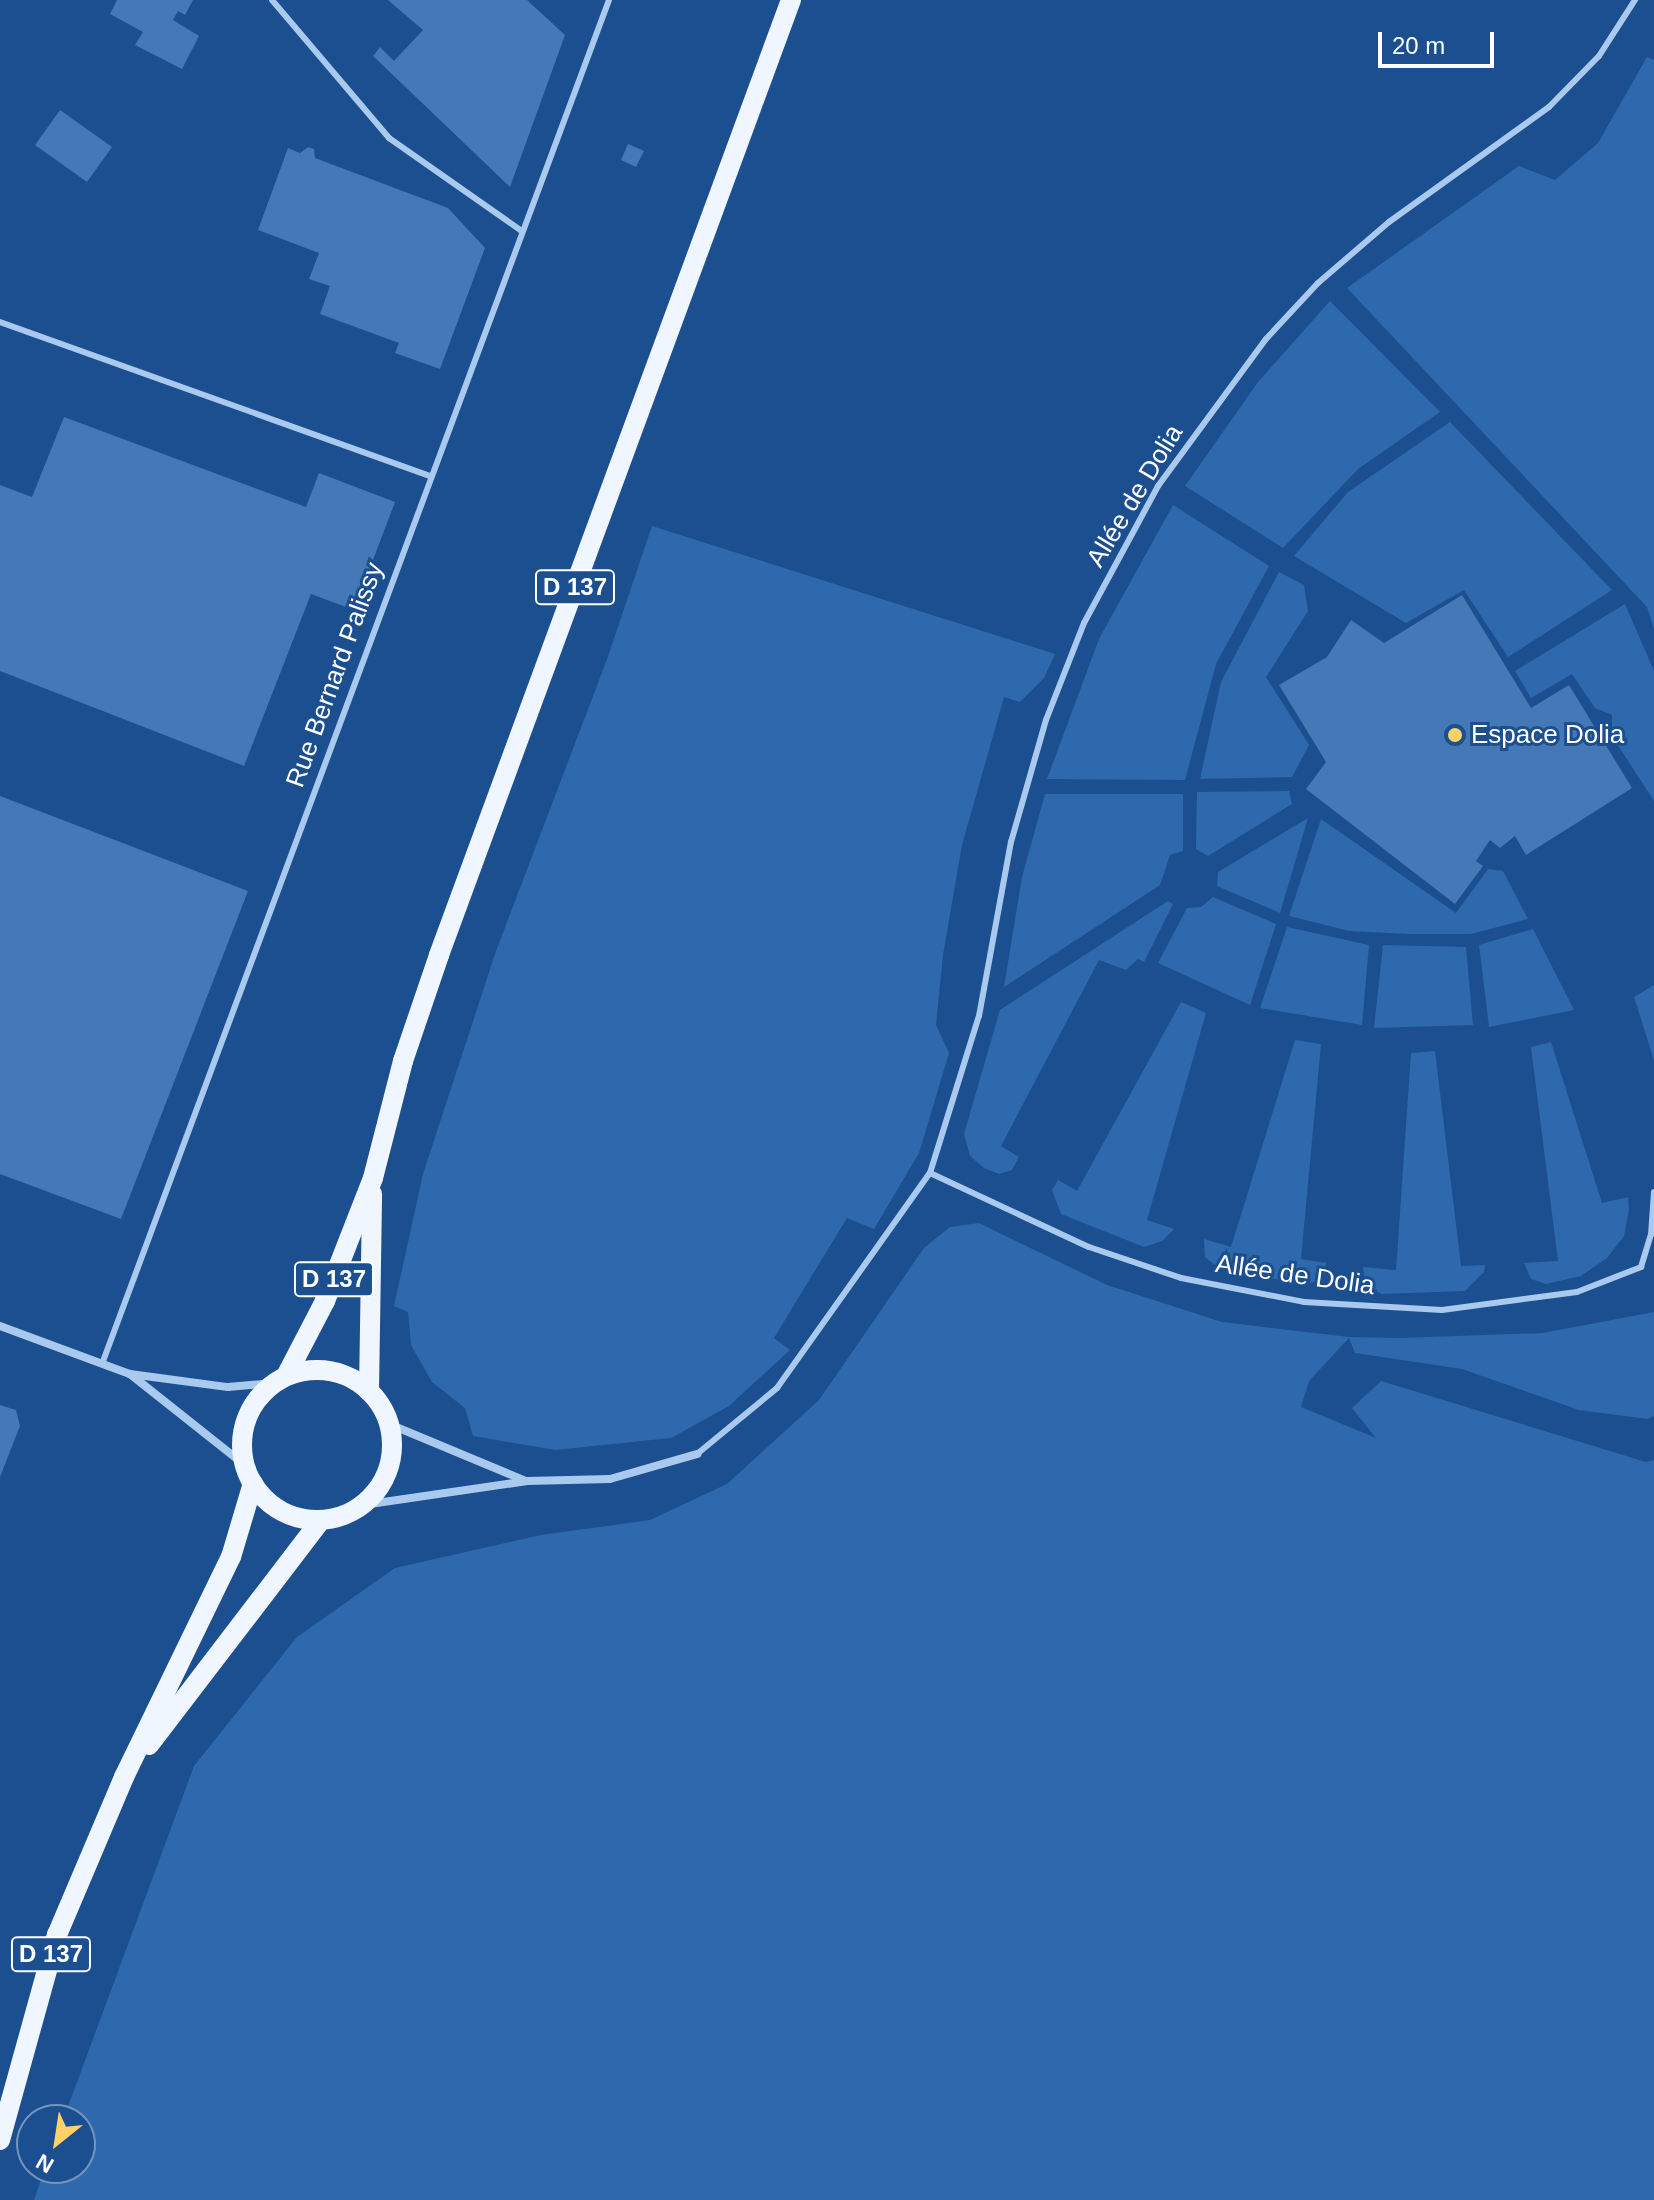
<!DOCTYPE html>
<html>
<head>
<meta charset="utf-8">
<style>
	body { margin:0 }
	#map { position:relative; width:1654px; height:2200px; overflow:hidden; background:#1b4f8f; font-family:Arial,sans-serif }
	div>[style] { position:absolute }
	.green>* { inset:0; background:#2e69ad }
	.building>* { inset:0; background:#4478b7 }
	.service>* { height:6px; margin:-3px; padding:0 3px; transform-origin:3px; border-radius:3px; background:#a9c9ee }
	.minor>* { height:8px; margin:-4px; padding:0 4px; transform-origin:4px; border-radius:4px; background:#a9c9ee }
	.primary>* { height:20px; margin:-10px; padding:0 10px; transform-origin:10px; border-radius:10px; background:#f0f6ff }
	.primary>.ring { margin:-10px; padding:0; box-sizing:content-box; background:none; border:20px solid #f0f6ff; border-radius:50% }
	.dots>* { width:22px; height:22px; translate:-50% -50%; box-sizing:border-box; border:4px solid #1b4f8f; border-radius:50% }
	span { translate:-50% -50%; white-space:nowrap; text-align:center; line-height:1.15; -webkit-text-stroke:6px #1b4f8f; paint-order:stroke }
	.shield-label span { padding:2px 6px; background:#1b4f8f; border:2px solid; border-radius:6px; -webkit-text-stroke-width:0 }
	.shield-label { font-size:24px; color:#fff; font-weight:700 }
	.street-label { font-size:26px; color:#fff }
	.poi-label { font-size:26px; color:#fff }
	.left { translate:0 -50%; text-align:left }
	.north { position:absolute; left:16px; top:2104px; width:80px; height:80px; box-sizing:border-box; background:#1b4f8f; border:2px solid #7695bc; border-radius:50%; rotate:210deg; font-size:22px; font-weight:700; line-height:32px; text-align:center; color:#fff }
	.north::after { content:''; display:block; margin:auto; width:28px; height:36px; background:#ffd166; clip-path:polygon(50% 0,100% 100%,50% 72%,0 100%) }
	.scale { position:absolute; left:1378px; top:32px; width:116px; height:36px; box-sizing:border-box; border:4px solid #fff; border-top:0; padding-left:10px; font-size:24px; line-height:28px; white-space:nowrap; color:#fff; -webkit-text-stroke:6px #1b4f8f; paint-order:stroke }
</style>
</head>
<body>
<div id="map">
	<div class="green">
		<i style="clip-path:polygon(1647px 57px,1654px 60px,1654px 629px,1647px 607px,1347px 288px,1519px 166px,1555px 180px,1598px 143px)"></i>
		<i style="clip-path:polygon(1330px 301px,1440px 412px,1358px 469px,1283px 548px,1185px 486px,1258px 382px)"></i>
		<i style="clip-path:polygon(1450px 422px,1612px 590px,1508px 657px,1464px 590px,1406px 623px,1294px 556px,1348px 492px)"></i>
		<i style="clip-path:polygon(1173px 505px,1269px 566px,1216px 664px,1185px 780px,1047px 779px,1099px 639px)"></i>
		<i style="clip-path:polygon(652px 526px,1055px 654px,1044px 678px,1020px 702px,1004px 697px,962px 845px,943px 955px,936px 1025px,949px 1053px,919px 1153px,874px 1229px,847px 1218px,774px 1338px,790px 1350px,729px 1406px,671px 1438px,555px 1450px,473px 1436px,465px 1408px,432px 1382px,411px 1345px,408px 1312px,394px 1306px,423px 1174px,496px 951px,606px 662px)"></i>
		<i style="clip-path:polygon(1279px 572px,1304px 585px,1308px 611px,1266px 677px,1309px 745px,1292px 777px,1200px 779px,1221px 682px)"></i>
		<i style="clip-path:polygon(1625px 604px,1654px 671px,1654px 801px,1612px 736px,1612px 715px,1595px 708px,1572px 674px,1531px 698px,1515px 671px)"></i>
		<i style="clip-path:polygon(1289px 791px,1292px 804px,1208px 856px,1196px 849px,1197px 792px)"></i>
		<i style="clip-path:polygon(1045px 794px,1183px 794px,1183px 851px,1170px 855px,1160px 885px,1004px 987px,1022px 877px)"></i>
		<i style="clip-path:polygon(1308px 818px,1280px 913px,1217px 886px,1218px 872px)"></i>
		<i style="clip-path:polygon(1321px 819px,1456px 913px,1488px 869px,1503px 871px,1528px 919px,1471px 934px,1409px 934px,1349px 931px,1289px 916px)"></i>
		<i style="clip-path:polygon(1213px 897px,1276px 924px,1250px 1005px,1158px 963px,1187px 908px,1201px 907px)"></i>
		<i style="clip-path:polygon(1168px 901px,1173px 904px,1144px 962px,1138px 959px,1126px 970px,1099px 960px,1001px 1146px,1019px 1157px,1012px 1170px,999px 1174px,984px 1168px,970px 1156px,964px 1134px,1000px 1010px)"></i>
		<i style="clip-path:polygon(1287px 927px,1369px 945px,1362px 1025px,1260px 1008px)"></i>
		<i style="clip-path:polygon(1533px 929px,1574px 1010px,1489px 1027px,1479px 945px)"></i>
		<i style="clip-path:polygon(1383px 945px,1466px 947px,1473px 1025px,1374px 1028px)"></i>
		<i style="clip-path:polygon(1654px 985px,1654px 1060px,1634px 997px)"></i>
		<i style="clip-path:polygon(1181px 1002px,1206px 1013px,1147px 1220px,1174px 1229px,1162px 1241px,1144px 1247px,1061px 1214px,1052px 1190px,1058px 1180px,1077px 1191px)"></i>
		<i style="clip-path:polygon(1295px 1040px,1321px 1044px,1301px 1259px,1327px 1263px,1318px 1281px,1304px 1284px,1220px 1269px,1205px 1257px,1204px 1239px,1231px 1247px)"></i>
		<i style="clip-path:polygon(1551px 1042px,1602px 1203px,1628px 1197px,1629px 1209px,1624px 1236px,1607px 1258px,1581px 1276px,1546px 1284px,1531px 1279px,1524px 1263px,1558px 1261px,1531px 1047px)"></i>
		<i style="clip-path:polygon(1435px 1051px,1461px 1266px,1485px 1265px,1484px 1272px,1465px 1291px,1381px 1294px,1365px 1283px,1363px 1267px,1396px 1270px,1411px 1053px)"></i>
		<i style="clip-path:polygon(979px 1223px,1107px 1285px,1222px 1322px,1349px 1337px,1401px 1338px,1543px 1333px,1654px 1312px,1654px 1416px,1648px 1419px,1579px 1410px,1462px 1369px,1355px 1353px,1349px 1338px,1309px 1381px,1301px 1407px,1376px 1438px,1352px 1408px,1381px 1381px,1646px 1462px,1654px 1460px,1654px 2200px,34px 2200px,45px 2168px,80px 2168px,80px 2120px,63px 2120px,194px 1766px,297px 1637px,395px 1568px,541px 1535px,650px 1520px,727px 1484px,819px 1400px,924px 1248px,950px 1227px)"></i>
	</div>
	<div class="building">
		<i style="clip-path:polygon(117px 0,193px 0,185px 15px,178px 11px,173px 20px,199px 36px,182px 69px,135px 45px,143px 32px,110px 14px)"></i>
		<i style="clip-path:polygon(388px 0,527px 0,565px 35px,510px 187px,373px 56px,380px 47px,394px 61px,423px 30px)"></i>
		<i style="clip-path:polygon(60px 110px,112px 147px,87px 182px,35px 145px)"></i>
		<i style="clip-path:polygon(628px 144px,644px 151px,636px 167px,621px 160px)"></i>
		<i style="clip-path:polygon(308px 147px,314px 149px,315px 158px,448px 208px,485px 248px,440px 369px,395px 353px,399px 343px,320px 314px,330px 286px,309px 279px,319px 253px,258px 230px,288px 148px,300px 153px)"></i>
		<i style="clip-path:polygon(64px 417px,306px 507px,319px 473px,395px 502px,354px 610px,311px 594px,244px 766px,0 671px,0 485px,32px 497px)"></i>
		<i style="clip-path:polygon(1462px 595px,1531px 708px,1569px 685px,1632px 788px,1526px 855px,1515px 836px,1500px 848px,1490px 840px,1476px 861px,1483px 866px,1455px 904px,1306px 789px,1326px 762px,1279px 685px,1327px 657px,1351px 620px,1384px 643px)"></i>
		<i style="clip-path:polygon(0 796px,248px 891px,121px 1219px,0 1174px)"></i>
		<i style="clip-path:polygon(0 1405px,16px 1410px,20px 1426px,0 1477px)"></i>
	</div>
	<div class="service">
		<i style="left:272px;top:0;width:181px;rotate:49.7deg"></i>
		<i style="left:389px;top:138px;width:162px;rotate:35deg"></i>
		<i style="left:0;top:322px;width:457px;rotate:19.7deg"></i>
		<i style="left:930px;top:1173px;width:164px;rotate:-72.7deg"></i>
		<i style="left:979px;top:1016px;width:177px;rotate:-79.6deg"></i>
		<i style="left:1011px;top:842px;width:127px;rotate:-74deg"></i>
		<i style="left:1046px;top:720px;width:104px;rotate:-68.6deg"></i>
		<i style="left:1084px;top:623px;width:156px;rotate:-61.6deg"></i>
		<i style="left:1158px;top:486px;width:182px;rotate:-53.7deg"></i>
		<i style="left:1266px;top:339px;width:76px;rotate:-47.1deg"></i>
		<i style="left:1318px;top:283px;width:94px;rotate:-40.7deg"></i>
		<i style="left:1389px;top:222px;width:197px;rotate:-35.7deg"></i>
		<i style="left:1549px;top:107px;width:71px;rotate:-45.6deg"></i>
		<i style="left:1599px;top:56px;width:67px;rotate:-57.3deg"></i>
		<i style="left:102px;top:1364px;width:1455px;rotate:-69.61deg"></i>
		<i style="left:697px;top:1454px;width:104px;rotate:-39.5deg"></i>
		<i style="left:777px;top:1388px;width:264px;rotate:-54.6deg"></i>
		<i style="left:930px;top:1173px;width:175px;rotate:25deg"></i>
		<i style="left:1089px;top:1247px;width:97px;rotate:18.6deg"></i>
		<i style="left:1181px;top:1278px;width:125px;rotate:11deg"></i>
		<i style="left:1304px;top:1302px;width:138px;rotate:3.3deg"></i>
		<i style="left:1442px;top:1310px;width:136px;rotate:-7.6deg"></i>
		<i style="left:1577px;top:1292px;width:69px;rotate:-21.3deg"></i>
		<i style="left:1641px;top:1267px;width:34px;rotate:-73deg"></i>
		<i style="left:1651px;top:1235px;width:43px;rotate:-86deg"></i>
	</div>
	<div class="minor">
		<i style="left:0;top:1326px;width:139px;rotate:20.3deg"></i>
		<i style="left:130px;top:1374px;width:99px;rotate:7.6deg"></i>
		<i style="left:228px;top:1387px;width:46px;rotate:-5deg"></i>
		<i style="left:130px;top:1374px;width:147px;rotate:38.4deg"></i>
		<i style="left:389px;top:1424px;width:148px;rotate:22.6deg"></i>
		<i style="left:363px;top:1505px;width:166px;rotate:-8.3deg"></i>
		<i style="left:527px;top:1481px;width:83px;rotate:-1.4deg"></i>
		<i style="left:610px;top:1479px;width:91px;rotate:-16deg"></i>
	</div>
	<div class="primary">
		<i class="ring" style="left:242px;top:1370px;width:130px;height:130px"></i>
		<i style="left:286px;top:1376px;width:85px;rotate:-62.5deg"></i>
		<i style="left:325px;top:1301px;width:132px;rotate:-68.7deg"></i>
		<i style="left:373px;top:1178px;width:121px;rotate:-75.6deg"></i>
		<i style="left:403px;top:1061px;width:112px;rotate:-71.2deg"></i>
		<i style="left:439px;top:955px;width:1018px;rotate:-69.77deg"></i>
		<i style="left:369px;top:1391px;width:197px;rotate:-89.1deg"></i>
		<i style="left:149px;top:1745px;width:283px;rotate:-52.6deg"></i>
		<i style="left:0;top:2140px;width:213px;rotate:-74.5deg"></i>
		<i style="left:57px;top:1935px;width:172px;rotate:-67deg"></i>
		<i style="left:124px;top:1777px;width:245px;rotate:-64.1deg"></i>
		<i style="left:231px;top:1557px;width:77px;rotate:-73.4deg"></i>
	</div>
	<div class="dots">
		<i style="left:1455px;top:735px;background:#ffd166"></i>
	</div>
	<div class="shield-label">
		<span style="left:575px;top:587px">D 137</span>
		<span style="left:334px;top:1279px">D 137</span>
		<span style="left:51px;top:1954px">D 137</span>
	</div>
	<div class="street-label">
		<span style="left:1135px;top:496px;rotate:-59deg">Allée de Dolia</span>
		<span style="left:335px;top:675px;rotate:-70deg">Rue Bernard Palissy</span>
		<span style="left:1295px;top:1275px;rotate:8deg">Allée de Dolia</span>
	</div>
	<div class="poi-label">
		<span class="left" style="left:1471px;top:735px">Espace Dolia</span>
	</div>
	<div class="north">N</div>
	<div class="scale">20 m</div>
</div>
</body>
</html>
